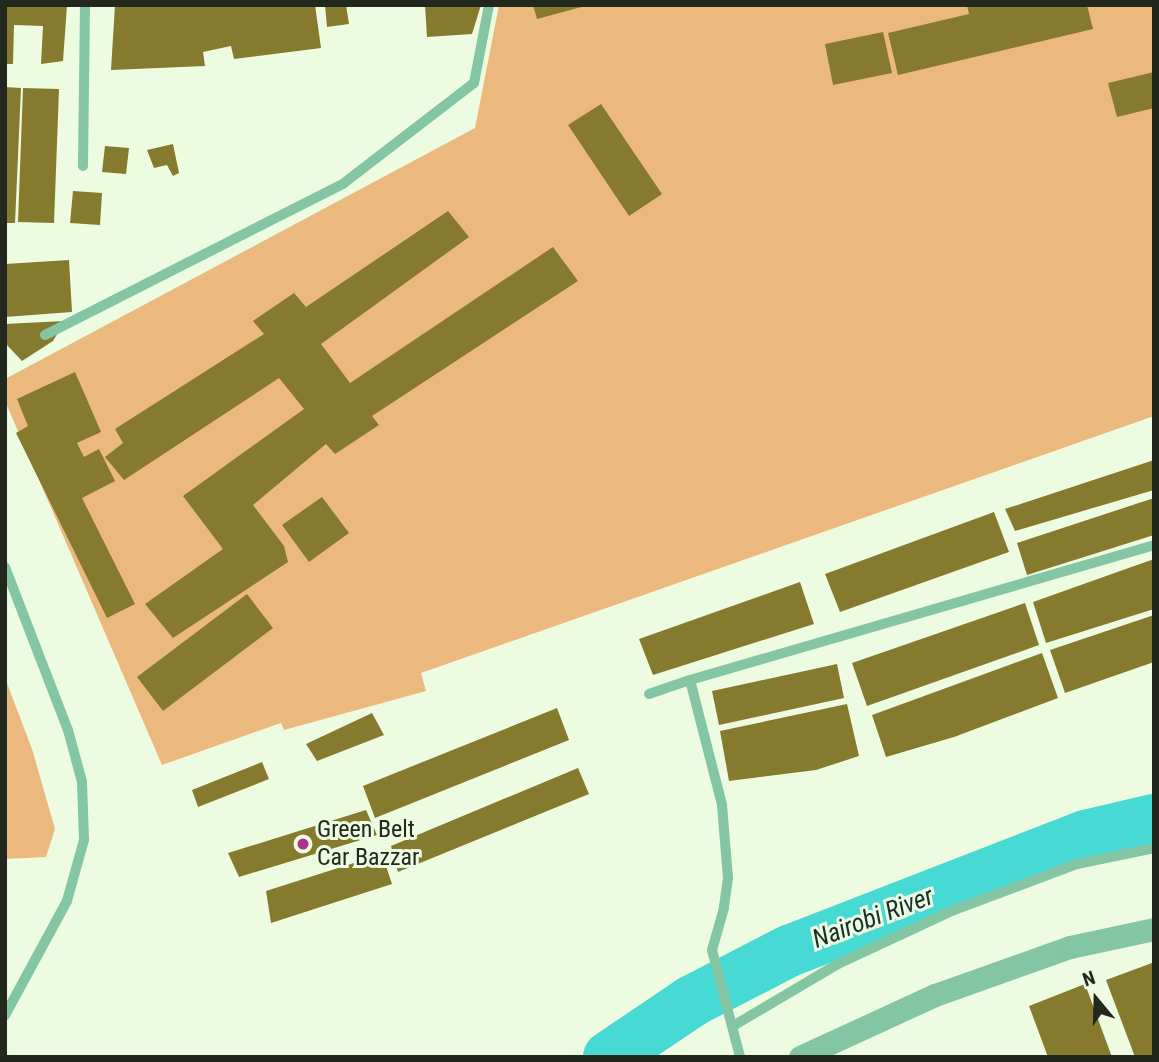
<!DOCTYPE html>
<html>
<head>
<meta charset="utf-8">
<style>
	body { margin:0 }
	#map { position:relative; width:1159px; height:1062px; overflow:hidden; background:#edfce1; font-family:"Roboto Condensed",sans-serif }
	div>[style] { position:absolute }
	.green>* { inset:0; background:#ebb97d }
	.river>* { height:52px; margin:-26px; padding:0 26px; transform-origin:26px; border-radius:26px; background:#47d9d3 }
	.building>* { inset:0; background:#857a2e }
	.service>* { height:10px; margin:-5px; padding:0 5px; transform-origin:5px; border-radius:5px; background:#84c5a3 }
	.minor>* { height:23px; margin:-11.5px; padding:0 11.5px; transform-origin:11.5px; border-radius:11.5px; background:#84c5a3 }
	.dots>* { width:19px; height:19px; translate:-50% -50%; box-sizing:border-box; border:4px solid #edfce1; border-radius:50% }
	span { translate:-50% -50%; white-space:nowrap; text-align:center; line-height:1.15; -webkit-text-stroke:6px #edfce1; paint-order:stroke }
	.poi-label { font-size:24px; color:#22281e }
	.left { translate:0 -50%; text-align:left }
	.water-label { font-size:26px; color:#172f2e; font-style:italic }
	.frame { position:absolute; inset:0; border:7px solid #22281e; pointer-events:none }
	.north { position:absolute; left:1061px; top:964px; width:70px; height:70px; -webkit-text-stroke:5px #edfce1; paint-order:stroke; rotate:341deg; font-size:19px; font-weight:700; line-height:28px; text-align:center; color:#22281e }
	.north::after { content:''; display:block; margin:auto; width:24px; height:32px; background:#22281e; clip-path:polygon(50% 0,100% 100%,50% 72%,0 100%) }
</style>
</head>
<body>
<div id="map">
	<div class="green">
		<i style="clip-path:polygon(499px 5px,1154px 5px,1154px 416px,421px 673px,426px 691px,284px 730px,281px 723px,162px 765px,5px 401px,5px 379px,475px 128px)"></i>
		<i style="clip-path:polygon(5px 678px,32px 749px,55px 829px,46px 857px,5px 859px)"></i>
	</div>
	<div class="river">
		<i style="left:609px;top:1057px;width:100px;rotate:-34deg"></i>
		<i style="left:692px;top:1001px;width:109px;rotate:-27.3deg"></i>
		<i style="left:789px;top:951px;width:318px;rotate:-21.2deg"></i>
		<i style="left:1085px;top:836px;width:71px;rotate:-13.1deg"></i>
	</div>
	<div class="building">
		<i style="clip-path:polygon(5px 5px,67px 5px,63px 61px,41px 64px,43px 26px,14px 25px,13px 64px,5px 64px)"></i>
		<i style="clip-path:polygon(115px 5px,315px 5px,321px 48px,234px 59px,231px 46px,203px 52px,205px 66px,111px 70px)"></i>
		<i style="clip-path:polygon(325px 5px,346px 5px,349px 24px,327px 27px)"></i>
		<i style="clip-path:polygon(425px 5px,481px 5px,472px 34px,427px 37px)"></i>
		<i style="clip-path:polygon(533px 5px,585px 5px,585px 6px,537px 19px)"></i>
		<i style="clip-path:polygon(967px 5px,1087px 5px,1093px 29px,898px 75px,888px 33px,969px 14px)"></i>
		<i style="clip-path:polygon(883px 32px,892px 73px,833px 85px,825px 44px)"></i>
		<i style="clip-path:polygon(1154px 72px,1154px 108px,1117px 117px,1108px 83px)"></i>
		<i style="clip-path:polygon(5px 87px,21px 88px,15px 223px,5px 223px)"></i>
		<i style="clip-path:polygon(23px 88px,59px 89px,54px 223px,18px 222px)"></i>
		<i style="clip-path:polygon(601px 104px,662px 194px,629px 216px,568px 125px)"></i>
		<i style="clip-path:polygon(173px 144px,179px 173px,173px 176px,167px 165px,154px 168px,147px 150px)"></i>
		<i style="clip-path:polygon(105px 146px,129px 148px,126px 174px,102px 172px)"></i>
		<i style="clip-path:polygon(73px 191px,102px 193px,100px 225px,70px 223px)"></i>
		<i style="clip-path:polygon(448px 211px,469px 237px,321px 344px,350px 383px,553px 247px,578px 281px,372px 416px,379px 425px,335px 454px,326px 444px,253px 505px,284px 546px,288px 562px,173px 638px,145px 604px,223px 549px,183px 496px,304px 409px,279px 378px,124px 480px,105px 457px,123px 443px,115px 429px,264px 334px,253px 321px,294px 293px,306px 307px)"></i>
		<i style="clip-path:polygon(69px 260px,72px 312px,5px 317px,5px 264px)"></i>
		<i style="clip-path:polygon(65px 321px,53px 341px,22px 361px,6px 344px,5px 324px)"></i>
		<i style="clip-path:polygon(75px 372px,101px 432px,77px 443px,84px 457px,99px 449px,115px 481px,82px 498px,135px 604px,107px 618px,16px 433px,28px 426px,17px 399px)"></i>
		<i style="clip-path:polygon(1154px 460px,1154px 490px,1015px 531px,1005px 509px)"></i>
		<i style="clip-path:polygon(322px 497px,349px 533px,309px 562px,282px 525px)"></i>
		<i style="clip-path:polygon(1154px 498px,1154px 535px,1027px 575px,1017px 543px)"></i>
		<i style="clip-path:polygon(994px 512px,1009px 552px,840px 612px,825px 574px)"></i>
		<i style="clip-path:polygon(1154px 559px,1154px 609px,1046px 643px,1033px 602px)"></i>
		<i style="clip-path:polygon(800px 582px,814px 624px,653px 675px,639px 639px)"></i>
		<i style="clip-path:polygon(247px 594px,273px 628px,163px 711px,137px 677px)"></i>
		<i style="clip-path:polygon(1025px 603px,1039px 645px,867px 706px,852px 663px)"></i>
		<i style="clip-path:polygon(1154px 615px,1154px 662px,1065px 693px,1050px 650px)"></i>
		<i style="clip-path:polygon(1042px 653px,1058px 698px,954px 737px,886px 757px,872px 715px)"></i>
		<i style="clip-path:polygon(837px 664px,844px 698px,719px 725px,712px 691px)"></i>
		<i style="clip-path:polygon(847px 704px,859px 756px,816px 770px,729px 781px,720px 731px)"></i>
		<i style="clip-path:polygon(557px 708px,569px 740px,375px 818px,363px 786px)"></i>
		<i style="clip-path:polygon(372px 713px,384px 735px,317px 761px,306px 744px)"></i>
		<i style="clip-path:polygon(262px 762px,269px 779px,198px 807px,192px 790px)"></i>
		<i style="clip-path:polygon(578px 768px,589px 794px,398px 872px,391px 846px)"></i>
		<i style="clip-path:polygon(366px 810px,377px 835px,239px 877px,228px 853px)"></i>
		<i style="clip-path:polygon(382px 854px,392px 884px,271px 923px,266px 891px)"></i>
		<i style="clip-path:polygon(1152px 963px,1154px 1057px,1135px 1057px,1106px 980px)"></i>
		<i style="clip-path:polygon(1085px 984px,1112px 1057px,1048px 1057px,1029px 1006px)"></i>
	</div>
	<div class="service">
		<i style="left:83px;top:166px;width:161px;rotate:-89.3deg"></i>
		<i style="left:45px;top:335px;width:335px;rotate:-26.9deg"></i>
		<i style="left:344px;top:183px;width:164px;rotate:-37.6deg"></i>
		<i style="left:474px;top:83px;width:79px;rotate:-79.1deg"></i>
		<i style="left:5px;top:567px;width:175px;rotate:68.9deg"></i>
		<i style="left:68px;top:730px;width:54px;rotate:74.9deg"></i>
		<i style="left:82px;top:782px;width:58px;rotate:88deg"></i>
		<i style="left:84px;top:840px;width:63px;rotate:105.6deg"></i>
		<i style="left:67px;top:901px;width:130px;rotate:118.5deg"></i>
		<i style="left:690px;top:680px;width:483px;rotate:-16.2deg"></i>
		<i style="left:649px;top:694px;width:43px;rotate:-18.9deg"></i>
		<i style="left:690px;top:680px;width:129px;rotate:75.6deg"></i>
		<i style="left:722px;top:805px;width:73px;rotate:85.3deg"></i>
		<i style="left:728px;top:878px;width:30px;rotate:98deg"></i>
		<i style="left:724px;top:908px;width:44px;rotate:105.9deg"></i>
		<i style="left:712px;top:950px;width:111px;rotate:75.3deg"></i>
		<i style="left:733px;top:1026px;width:122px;rotate:-30.6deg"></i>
		<i style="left:838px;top:964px;width:128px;rotate:-25deg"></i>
		<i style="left:954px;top:910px;width:131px;rotate:-20.5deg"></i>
		<i style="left:1077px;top:864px;width:79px;rotate:-11.7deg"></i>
	</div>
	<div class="minor">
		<i style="left:800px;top:1057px;width:149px;rotate:-24.7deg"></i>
		<i style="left:935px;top:995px;width:143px;rotate:-19.6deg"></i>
		<i style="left:1070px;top:947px;width:86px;rotate:-12.1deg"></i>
	</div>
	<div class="dots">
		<i style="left:303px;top:844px;background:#ad358b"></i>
	</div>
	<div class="poi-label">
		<span class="left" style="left:317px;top:844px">Green Belt<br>Car Bazzar</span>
	</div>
	<div class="water-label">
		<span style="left:873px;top:918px;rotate:-21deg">Nairobi River</span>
	</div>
	<div class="frame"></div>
	<div class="north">N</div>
</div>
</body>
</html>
